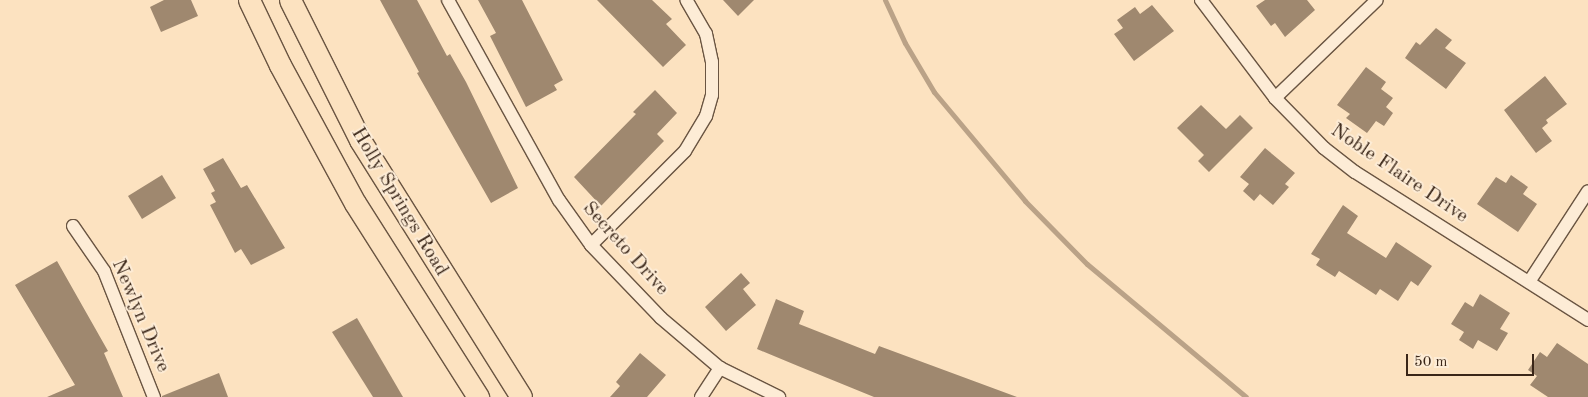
<!DOCTYPE html>
<html>
<head>
<meta charset="utf-8">
<style>
	body { margin:0 }
	#map { position:relative; width:1588px; height:397px; overflow:hidden; background:#fce2c0; font-family:"Old Standard TT",serif }
	div>[style] { position:absolute }
	.stream>* { height:5px; margin:-2.5px; padding:0 2.5px; transform-origin:2.5px; border-radius:2.5px; background:#baa287 }
	.building>* { inset:0; background:#9f886f }
	.roads { filter:drop-shadow(1px 0 #6a5542) drop-shadow(-1px 0 #6a5542) drop-shadow(0 1px #6a5542) drop-shadow(0 -1px #6a5542) }
	.street>* { height:12px; margin:-6px; padding:0 6px; transform-origin:6px; border-radius:6px; background:#fdecd6 }
	.primary>* { height:21px; margin:-10.5px; padding:0 10.5px; transform-origin:10.5px; border-radius:10.5px; background:#fce2c0 }
	span { translate:-50% -50%; white-space:nowrap; text-align:center; line-height:1.15; -webkit-text-stroke:4px #fdecd6; paint-order:stroke }
	.street-label { font-size:20px; color:#3a2618 }
	.scale { position:absolute; left:1406px; top:354px; width:128px; height:22px; box-sizing:border-box; border:2px solid #3a2618; border-top:0; padding-left:6px; font-size:15px; line-height:18px; white-space:nowrap; color:#3a2618; -webkit-text-stroke:4px #fdecd6; paint-order:stroke }
</style>
</head>
<body>
<div id="map">
	<div class="stream">
		<i style="left:885px;top:0;width:47px;rotate:65.1deg"></i>
		<i style="left:905px;top:43px;width:57px;rotate:59.4deg"></i>
		<i style="left:934px;top:92px;width:142px;rotate:50.1deg"></i>
		<i style="left:1025px;top:201px;width:88px;rotate:45.5deg"></i>
		<i style="left:1087px;top:264px;width:207px;rotate:39.9deg"></i>
	</div>
	<div class="building">
		<i style="clip-path:polygon(164px 0,191px 0,198px 16px,161px 32px,150px 7px)"></i>
		<i style="clip-path:polygon(380px 0,417px 0,447px 56px,450px 54px,466px 82px,518px 188px,491px 203px,417px 73px,419px 72px)"></i>
		<i style="clip-path:polygon(478px 0,522px 0,563px 80px,554px 85px,557px 90px,526px 107px,490px 36px,496px 33px)"></i>
		<i style="clip-path:polygon(597px 0,652px 0,672px 19px,666px 24px,686px 45px,663px 67px)"></i>
		<i style="clip-path:polygon(723px 0,754px 0,738px 16px)"></i>
		<i style="clip-path:polygon(1265px 0,1307px 0,1315px 10px,1285px 37px,1275px 23px,1271px 26px,1256px 6px)"></i>
		<i style="clip-path:polygon(1152px 5px,1174px 31px,1134px 61px,1114px 34px,1123px 28px,1117px 20px,1135px 7px,1140px 14px)"></i>
		<i style="clip-path:polygon(1436px 28px,1452px 40px,1445px 48px,1466px 63px,1446px 89px,1405px 58px,1416px 42px,1420px 45px)"></i>
		<i style="clip-path:polygon(1366px 67px,1386px 82px,1381px 89px,1393px 98px,1386px 107px,1393px 113px,1384px 126px,1376px 121px,1367px 133px,1346px 118px,1350px 114px,1337px 105px)"></i>
		<i style="clip-path:polygon(1545px 76px,1567px 104px,1546px 120px,1548px 123px,1542px 128px,1552px 141px,1536px 153px,1504px 110px)"></i>
		<i style="clip-path:polygon(655px 90px,677px 113px,657px 134px,664px 141px,601px 206px,574px 177px,636px 114px,633px 112px)"></i>
		<i style="clip-path:polygon(1201px 105px,1226px 129px,1240px 115px,1253px 128px,1209px 172px,1198px 161px,1204px 155px,1177px 128px)"></i>
		<i style="clip-path:polygon(1265px 148px,1295px 173px,1285px 184px,1289px 187px,1273px 205px,1260px 194px,1254px 201px,1243px 191px,1249px 184px,1240px 177px)"></i>
		<i style="clip-path:polygon(223px 158px,241px 188px,247px 185px,285px 248px,251px 265px,241px 249px,235px 253px,210px 205px,216px 202px,211px 193px,215px 191px,203px 169px)"></i>
		<i style="clip-path:polygon(162px 175px,176px 198px,142px 219px,128px 196px)"></i>
		<i style="clip-path:polygon(1511px 175px,1528px 187px,1523px 194px,1537px 204px,1518px 232px,1477px 204px,1496px 177px,1506px 183px)"></i>
		<i style="clip-path:polygon(1343px 205px,1358px 216px,1347px 233px,1386px 258px,1396px 242px,1432px 266px,1418px 286px,1411px 281px,1398px 301px,1380px 289px,1376px 295px,1339px 271px,1335px 277px,1316px 265px,1320px 259px,1311px 254px)"></i>
		<i style="clip-path:polygon(57px 261px,108px 351px,104px 353px,123px 397px,47px 397px,75px 385px,15px 285px)"></i>
		<i style="clip-path:polygon(741px 273px,750px 283px,743px 289px,756px 305px,726px 331px,705px 307px)"></i>
		<i style="clip-path:polygon(1480px 294px,1510px 313px,1500px 329px,1508px 333px,1497px 351px,1478px 340px,1473px 349px,1459px 340px,1464px 332px,1451px 324px,1465px 302px,1473px 307px)"></i>
		<i style="clip-path:polygon(776px 299px,804px 311px,799px 324px,875px 354px,879px 346px,1017px 397px,874px 397px,798px 366px,757px 349px)"></i>
		<i style="clip-path:polygon(357px 318px,403px 397px,373px 397px,332px 332px)"></i>
		<i style="clip-path:polygon(1557px 343px,1588px 364px,1588px 397px,1548px 397px,1530px 385px,1537px 376px,1528px 370px,1540px 352px,1547px 357px)"></i>
		<i style="clip-path:polygon(640px 353px,666px 375px,647px 397px,610px 397px,620px 386px,616px 382px)"></i>
		<i style="clip-path:polygon(219px 373px,228px 397px,162px 397px,162px 396px)"></i>
	</div>
	<div class="roads">
		<div class="street">
			<i style="left:448px;top:0;width:229px;rotate:61deg"></i>
			<i style="left:559px;top:200px;width:55px;rotate:54.6deg"></i>
			<i style="left:591px;top:245px;width:101px;rotate:46.2deg"></i>
			<i style="left:661px;top:318px;width:77px;rotate:40.3deg"></i>
			<i style="left:720px;top:368px;width:66px;rotate:26.2deg"></i>
			<i style="left:1201px;top:0;width:123px;rotate:52.9deg"></i>
			<i style="left:1275px;top:98px;width:70px;rotate:45.6deg"></i>
			<i style="left:1324px;top:148px;width:39px;rotate:38deg"></i>
			<i style="left:1355px;top:172px;width:276px;rotate:32.4deg"></i>
			<i style="left:1275px;top:98px;width:141px;rotate:-43.9deg"></i>
			<i style="left:73px;top:226px;width:55px;rotate:55.4deg"></i>
			<i style="left:104px;top:271px;width:136px;rotate:68.4deg"></i>
			<i style="left:591px;top:245px;width:133px;rotate:-45deg"></i>
			<i style="left:685px;top:151px;width:41px;rotate:-59deg"></i>
			<i style="left:706px;top:116px;width:22px;rotate:-74deg"></i>
			<i style="left:712px;top:95px;width:33px;rotate:-90deg"></i>
			<i style="left:712px;top:62px;width:29px;rotate:-102deg"></i>
			<i style="left:706px;top:34px;width:39px;rotate:-120deg"></i>
			<i style="left:1529px;top:282px;width:108px;rotate:-57deg"></i>
			<i style="left:701px;top:397px;width:35px;rotate:-57deg"></i>
		</div>
		<div class="primary">
			<i style="left:249px;top:0;width:72px;rotate:64.5deg"></i>
			<i style="left:280px;top:65px;width:157px;rotate:61.5deg"></i>
			<i style="left:355px;top:203px;width:230px;rotate:57.6deg"></i>
			<i style="left:290px;top:0;width:157px;rotate:63.4deg"></i>
			<i style="left:360px;top:140px;width:303px;rotate:57.9deg"></i>
		</div>
	</div>
	<div class="street-label">
		<span style="left:1399px;top:174px;rotate:34deg">Noble Flaire Drive</span>
		<span style="left:399px;top:202px;rotate:59deg">Holly Springs Road</span>
		<span style="left:625px;top:249px;rotate:48deg">Secreto Drive</span>
		<span style="left:140px;top:316px;rotate:67deg">Newlyn Drive</span>
	</div>
	<div class="scale">50 m</div>
</div>
</body>
</html>
